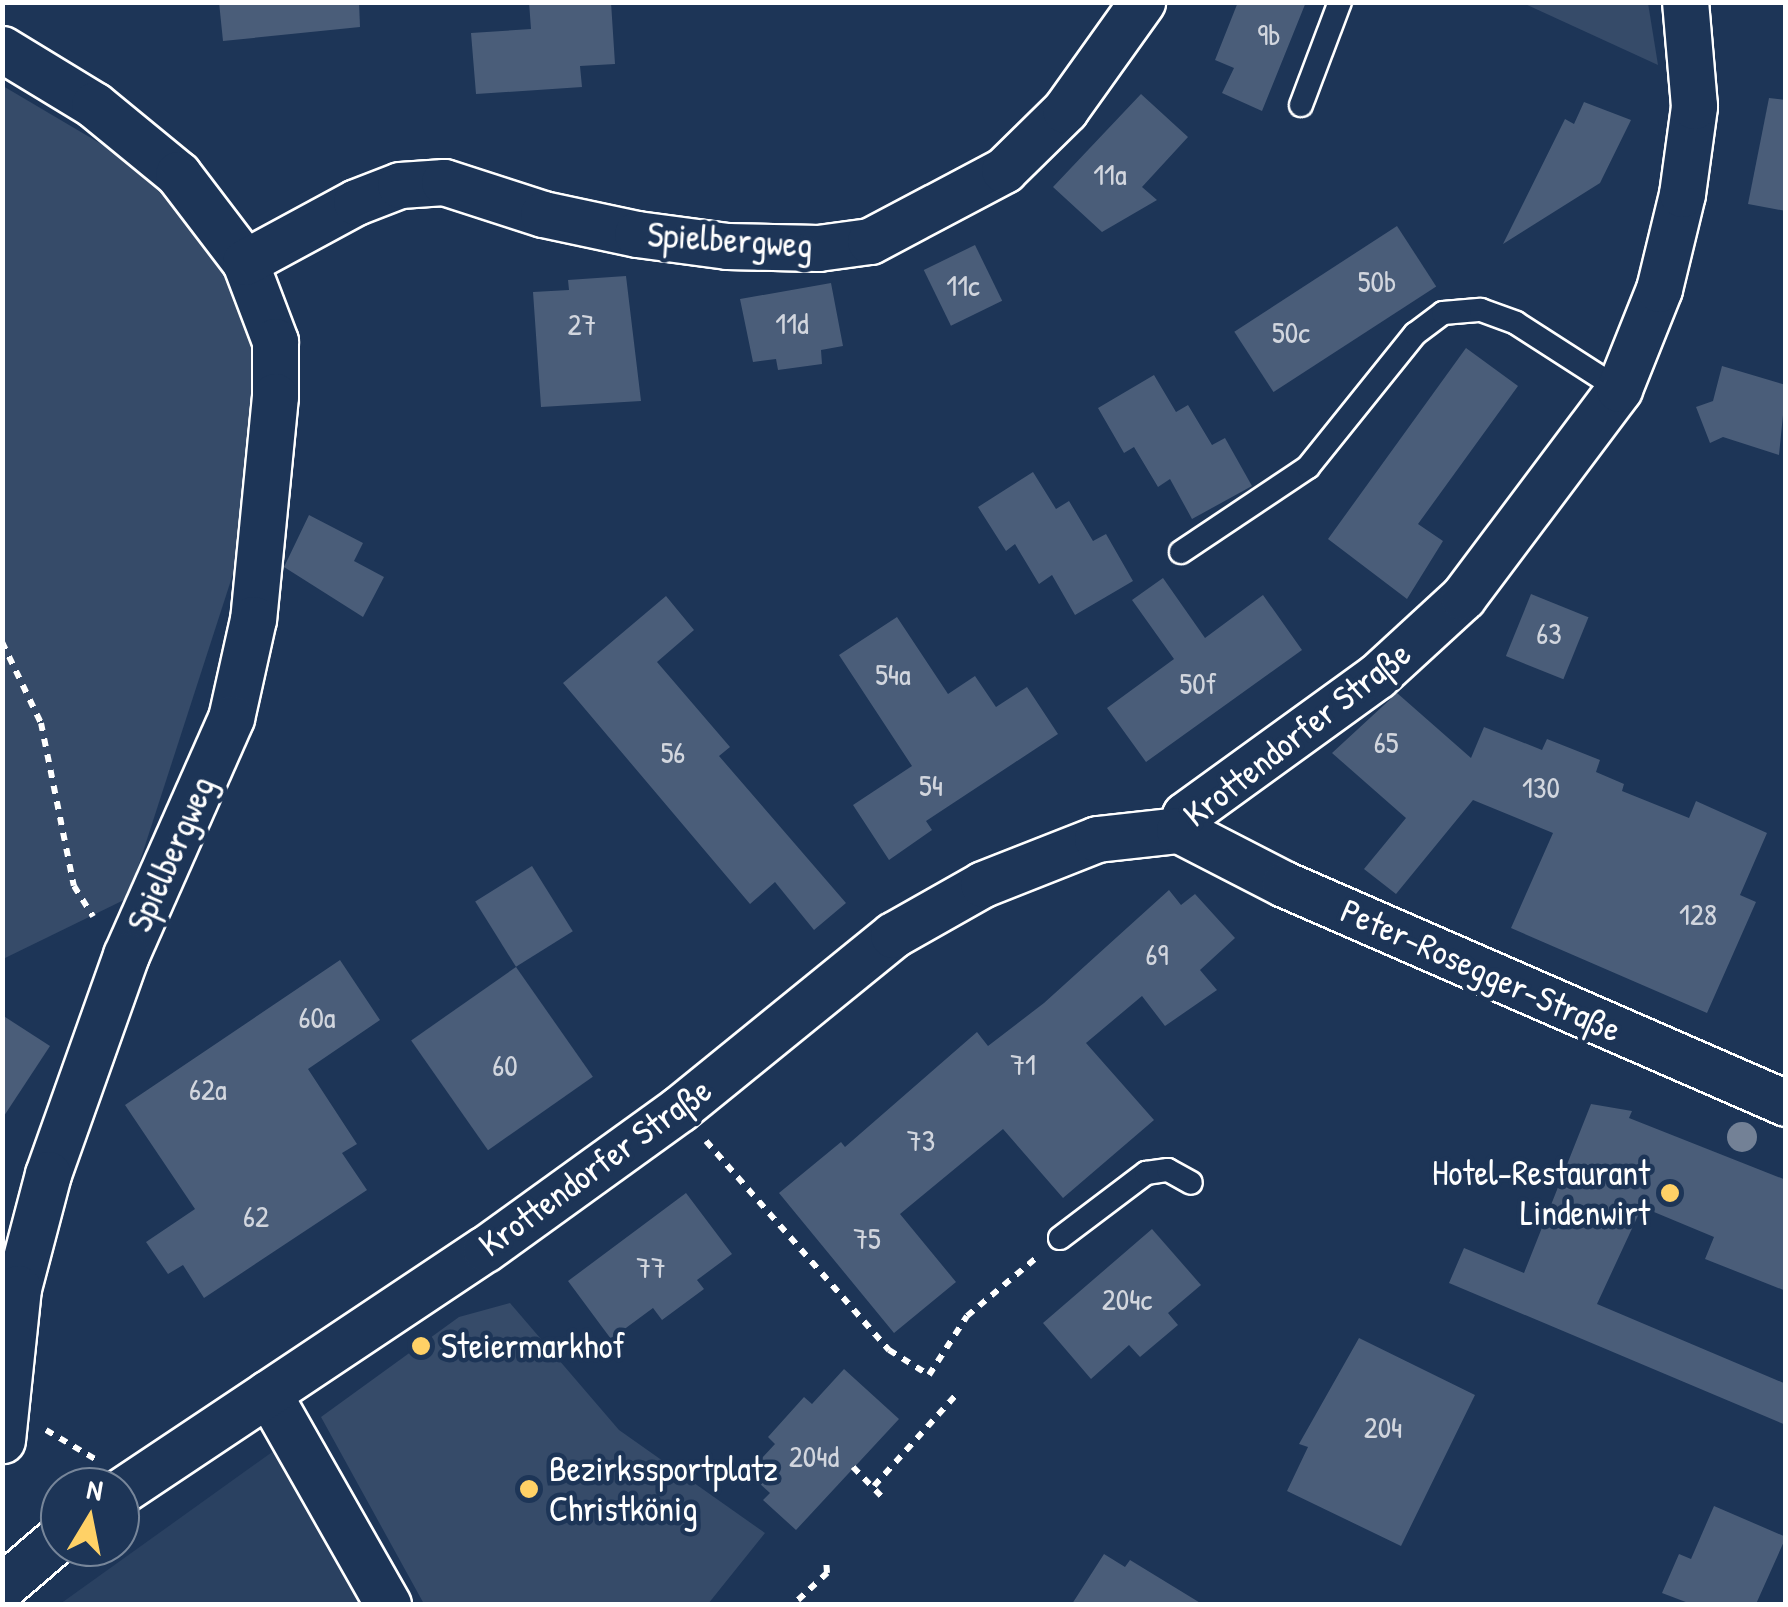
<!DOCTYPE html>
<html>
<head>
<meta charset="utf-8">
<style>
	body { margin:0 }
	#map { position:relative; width:1788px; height:1607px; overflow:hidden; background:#1d3557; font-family:"Patrick Hand",sans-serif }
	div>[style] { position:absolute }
	.built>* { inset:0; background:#2a4161 }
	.green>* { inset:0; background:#364b69 }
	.building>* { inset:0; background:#4a5d79; transform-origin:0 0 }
	.path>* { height:6px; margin-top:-3px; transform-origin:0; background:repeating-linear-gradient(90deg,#fff 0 8px,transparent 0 16px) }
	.roads { filter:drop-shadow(2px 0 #fff) drop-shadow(-2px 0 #fff) drop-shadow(0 2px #fff) drop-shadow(0 -2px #fff) }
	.service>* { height:22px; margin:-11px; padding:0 11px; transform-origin:11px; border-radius:11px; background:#1d3557 }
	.minor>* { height:45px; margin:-22.5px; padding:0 22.5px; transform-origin:22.5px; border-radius:22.5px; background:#1d3557 }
	.trees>* { width:30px; height:30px; margin:-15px; border-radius:50%; background:#738196 }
	.dots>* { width:28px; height:28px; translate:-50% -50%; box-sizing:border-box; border:5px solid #1d3557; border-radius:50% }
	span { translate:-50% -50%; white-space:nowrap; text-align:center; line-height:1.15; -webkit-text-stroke:9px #1d3557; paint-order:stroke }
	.number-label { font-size:30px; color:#d2d6de }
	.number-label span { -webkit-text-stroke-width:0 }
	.street-label { font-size:35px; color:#fff }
	.poi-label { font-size:35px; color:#fff }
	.right { translate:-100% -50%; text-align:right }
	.left { translate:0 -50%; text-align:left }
	.frame { position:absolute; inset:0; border:5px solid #fff; pointer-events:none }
	.north { position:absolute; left:40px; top:1467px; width:100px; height:100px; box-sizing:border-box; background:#1d3557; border:2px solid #77869a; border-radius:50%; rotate:10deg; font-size:28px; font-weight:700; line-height:40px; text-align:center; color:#fff }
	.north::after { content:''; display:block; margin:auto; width:35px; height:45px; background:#ffd166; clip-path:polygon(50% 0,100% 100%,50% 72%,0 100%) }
</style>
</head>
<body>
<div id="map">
	<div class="built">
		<div style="clip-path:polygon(282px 1445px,388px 1604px,60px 1604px)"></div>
	</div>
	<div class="green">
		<div style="clip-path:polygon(1523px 3px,1648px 3px,1658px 65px)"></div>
		<div style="clip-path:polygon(3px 86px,174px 187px,284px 380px,279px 432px,128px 898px,3px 959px)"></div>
		<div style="clip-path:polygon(510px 1303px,619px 1430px,765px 1533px,708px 1604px,424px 1604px,321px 1417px,459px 1317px)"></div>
	</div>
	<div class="building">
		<div style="clip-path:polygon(219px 2px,359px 2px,360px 27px,223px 41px)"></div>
		<div style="clip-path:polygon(529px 2px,611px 2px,615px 64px,580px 66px,582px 87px,476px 94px,471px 33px,531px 29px)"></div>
		<div style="clip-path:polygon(1238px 2px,1306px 2px,1262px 111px,1222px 93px,1234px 68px,1215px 60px)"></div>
		<div style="clip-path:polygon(1141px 94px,1188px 137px,1142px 187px,1157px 200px,1102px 232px,1053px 187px)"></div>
		<div style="clip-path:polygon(1769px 98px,1786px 100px,1786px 211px,1748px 204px)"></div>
		<div style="clip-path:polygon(1584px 102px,1631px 120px,1600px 183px,1503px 244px,1565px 119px,1574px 124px)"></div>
		<div style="left:1397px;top:226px;width:72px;height:194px;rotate:57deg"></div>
		<div style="left:975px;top:245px;width:62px;height:57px;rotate:64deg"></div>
		<div style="clip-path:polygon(626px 276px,641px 401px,541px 407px,533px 292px,569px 290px,568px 280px)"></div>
		<div style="clip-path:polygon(831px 283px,843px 346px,821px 350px,822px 364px,778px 370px,776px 359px,753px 362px,740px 299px)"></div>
		<div style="clip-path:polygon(1466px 348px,1518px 386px,1418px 524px,1443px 541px,1407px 599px,1328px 539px)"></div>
		<div style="clip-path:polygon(1722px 366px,1786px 385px,1779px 455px,1723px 437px,1710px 443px,1696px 407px,1713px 401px)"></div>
		<div style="clip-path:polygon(1154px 375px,1176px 412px,1188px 405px,1212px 445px,1225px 438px,1252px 486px,1192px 519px,1170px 479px,1158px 487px,1134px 447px,1124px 453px,1098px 408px)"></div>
		<div style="clip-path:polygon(1033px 472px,1056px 509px,1069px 501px,1093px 541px,1106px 534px,1133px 581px,1075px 615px,1052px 575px,1039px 584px,1015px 544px,1006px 551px,978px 507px)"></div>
		<div style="clip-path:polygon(309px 515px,363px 543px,354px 561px,384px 577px,363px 617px,284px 567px)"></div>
		<div style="clip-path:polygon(1163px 578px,1205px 638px,1263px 595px,1302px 650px,1146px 762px,1107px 708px,1174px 659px,1132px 600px)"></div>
		<div style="left:1531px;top:594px;width:62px;height:67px;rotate:22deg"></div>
		<div style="clip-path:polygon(666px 596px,694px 630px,657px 662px,730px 747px,719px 756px,846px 903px,814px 930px,775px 882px,750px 904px,563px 683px)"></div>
		<div style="clip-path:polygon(897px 617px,948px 694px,975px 676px,996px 707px,1027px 687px,1058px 734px,926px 821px,932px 830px,889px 860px,853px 805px,912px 766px,839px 655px)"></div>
		<div style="clip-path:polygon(1397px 693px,1471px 758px,1484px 727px,1542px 750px,1547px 739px,1600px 760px,1596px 772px,1624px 784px,1622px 791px,1689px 818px,1696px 801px,1767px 833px,1740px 895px,1756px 902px,1707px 1013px,1511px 928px,1553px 833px,1473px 800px,1396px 894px,1364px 869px,1406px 818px,1332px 753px)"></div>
		<div style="left:532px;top:866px;width:77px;height:67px;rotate:58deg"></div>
		<div style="clip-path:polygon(1169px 890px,1181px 905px,1195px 894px,1235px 938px,1200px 970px,1217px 990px,1165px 1026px,1142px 996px,1086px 1043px,1154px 1120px,1063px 1198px,1003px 1129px,900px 1214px,956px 1282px,894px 1333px,779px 1193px,841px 1142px,845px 1147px,977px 1032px,988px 1046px,1044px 1003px)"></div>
		<div style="clip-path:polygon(340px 960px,380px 1020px,308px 1069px,357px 1144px,342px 1153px,367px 1190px,204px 1298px,183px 1265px,168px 1274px,146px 1242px,195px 1209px,125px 1105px)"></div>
		<div style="left:516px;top:967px;width:134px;height:128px;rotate:55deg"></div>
		<div style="clip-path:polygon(2px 1015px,50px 1046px,2px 1119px)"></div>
		<div style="clip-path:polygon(1591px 1104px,1632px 1111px,1629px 1118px,1786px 1180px,1786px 1291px,1705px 1259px,1714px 1237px,1642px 1207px,1597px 1304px,1786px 1384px,1786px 1425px,1449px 1283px,1464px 1248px,1524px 1273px)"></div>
		<div style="clip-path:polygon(686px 1193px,732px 1254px,697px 1280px,704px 1289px,662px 1320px,653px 1308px,611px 1339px,568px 1281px)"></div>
		<div style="clip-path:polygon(1152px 1229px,1201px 1285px,1168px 1313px,1178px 1325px,1140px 1357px,1129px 1345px,1091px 1379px,1043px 1323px)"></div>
		<div style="clip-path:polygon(1359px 1338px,1475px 1395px,1401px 1546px,1287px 1491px,1308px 1447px,1299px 1444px)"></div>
		<div style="clip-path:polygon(844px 1369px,899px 1419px,796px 1530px,763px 1500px,770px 1493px,748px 1473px,775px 1444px,768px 1437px,804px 1397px,812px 1404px)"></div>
		<div style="clip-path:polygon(1714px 1506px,1786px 1537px,1756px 1604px,1691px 1604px,1662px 1593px,1679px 1554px,1691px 1559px)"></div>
		<div style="clip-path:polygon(1104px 1554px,1125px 1567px,1130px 1560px,1202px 1604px,1072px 1604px)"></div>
	</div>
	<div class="path">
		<div style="left:2px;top:642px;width:90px;rotate:64.3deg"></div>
		<div style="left:41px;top:723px;width:166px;rotate:78.6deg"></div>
		<div style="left:74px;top:886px;width:36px;rotate:58deg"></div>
		<div style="left:706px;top:1141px;width:278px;rotate:48.8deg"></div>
		<div style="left:889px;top:1350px;width:47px;rotate:32deg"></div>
		<div style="left:929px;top:1375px;width:70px;rotate:-57.2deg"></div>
		<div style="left:967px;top:1316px;width:89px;rotate:-40deg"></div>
		<div style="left:46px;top:1430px;width:57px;rotate:30.6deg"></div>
		<div style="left:853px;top:1467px;width:46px;rotate:45.9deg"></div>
		<div style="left:874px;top:1486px;width:121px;rotate:-48deg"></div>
		<div style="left:798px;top:1600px;width:40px;rotate:-43deg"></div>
		<div style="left:827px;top:1573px;width:13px;rotate:-94deg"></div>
	</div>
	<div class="roads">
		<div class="service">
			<div style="left:1301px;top:105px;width:110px;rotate:-69.3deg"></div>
			<div style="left:1181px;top:552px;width:153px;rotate:-33.8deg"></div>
			<div style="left:1308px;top:467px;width:171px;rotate:-51.2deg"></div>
			<div style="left:1415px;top:334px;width:35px;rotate:-37deg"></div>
			<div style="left:1443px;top:313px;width:38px;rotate:-5deg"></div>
			<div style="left:1481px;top:310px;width:37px;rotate:20deg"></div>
			<div style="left:1516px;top:323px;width:122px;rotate:32.7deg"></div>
			<div style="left:1060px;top:1238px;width:108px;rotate:-37.1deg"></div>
			<div style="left:1146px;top:1173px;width:22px;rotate:-8deg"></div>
			<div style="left:1168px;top:1170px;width:26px;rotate:29deg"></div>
		</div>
		<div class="minor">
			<div style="left:2px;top:49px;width:108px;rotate:31.3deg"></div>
			<div style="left:94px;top:105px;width:109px;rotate:39.4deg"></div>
			<div style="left:178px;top:174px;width:111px;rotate:52.7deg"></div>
			<div style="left:245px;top:262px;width:85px;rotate:69.2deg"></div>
			<div style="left:275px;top:341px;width:55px;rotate:90deg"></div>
			<div style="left:275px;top:396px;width:224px;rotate:95.6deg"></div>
			<div style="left:253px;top:619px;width:101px;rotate:102.5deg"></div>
			<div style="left:231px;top:718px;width:259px;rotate:113.9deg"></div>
			<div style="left:126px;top:955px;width:232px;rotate:109.6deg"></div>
			<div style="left:48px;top:1174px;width:118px;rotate:104.7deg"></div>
			<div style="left:18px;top:1288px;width:153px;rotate:96deg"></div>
			<div style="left:245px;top:262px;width:126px;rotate:-28.4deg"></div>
			<div style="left:356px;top:202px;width:47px;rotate:-21.1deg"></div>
			<div style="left:400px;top:185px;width:44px;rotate:-3.9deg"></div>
			<div style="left:444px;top:182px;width:104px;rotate:17.9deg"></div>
			<div style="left:543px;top:214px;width:96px;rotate:12deg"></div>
			<div style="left:637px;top:234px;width:91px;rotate:7.6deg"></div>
			<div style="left:727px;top:246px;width:91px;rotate:1.3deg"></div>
			<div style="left:818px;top:248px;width:52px;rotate:-7.7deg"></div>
			<div style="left:870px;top:241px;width:152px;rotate:-27.9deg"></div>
			<div style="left:1004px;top:170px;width:86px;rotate:-44.5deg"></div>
			<div style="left:1065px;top:110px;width:133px;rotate:-54.5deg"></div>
			<div style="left:1179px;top:830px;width:16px;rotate:-68deg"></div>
			<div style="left:1185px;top:815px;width:237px;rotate:-35.9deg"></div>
			<div style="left:1377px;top:676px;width:117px;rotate:-42.6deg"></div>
			<div style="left:1463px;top:597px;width:260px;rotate:-53.1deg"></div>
			<div style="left:1619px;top:389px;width:108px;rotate:-68.2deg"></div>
			<div style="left:1659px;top:289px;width:98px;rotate:-76.4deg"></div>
			<div style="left:1682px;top:194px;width:89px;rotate:-82.2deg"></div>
			<div style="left:1694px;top:106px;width:104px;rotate:-94.9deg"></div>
			<div style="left:268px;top:1393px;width:243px;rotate:60.4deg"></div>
			<div style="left:120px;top:1492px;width:438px;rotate:-33.7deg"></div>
			<div style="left:485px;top:1249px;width:239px;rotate:-35.8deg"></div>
			<div style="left:679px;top:1109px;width:276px;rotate:-39.1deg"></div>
			<div style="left:893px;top:935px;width:103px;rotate:-29.5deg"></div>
			<div style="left:983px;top:884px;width:123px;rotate:-21.5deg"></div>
			<div style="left:1097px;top:839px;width:82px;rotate:-6.3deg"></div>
			<div style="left:1179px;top:830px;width:118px;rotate:27.2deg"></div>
			<div style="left:1284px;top:884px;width:548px;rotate:23.57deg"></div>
			<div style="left:2px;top:1587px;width:77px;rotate:-40.8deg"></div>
		</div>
	</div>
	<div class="trees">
		<div style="left:1742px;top:1137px"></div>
	</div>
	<div class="dots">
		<div style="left:1670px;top:1193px;background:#ffd166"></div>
		<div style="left:421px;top:1346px;background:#ffd166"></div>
		<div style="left:529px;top:1489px;background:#ffd166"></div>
	</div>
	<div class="number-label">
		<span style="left:1269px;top:34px">9b</span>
		<span style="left:1110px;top:174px">11a</span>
		<span style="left:1377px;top:281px">50b</span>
		<span style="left:963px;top:285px">11c</span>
		<span style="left:792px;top:323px">11d</span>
		<span style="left:582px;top:324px">27</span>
		<span style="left:1291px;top:332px">50c</span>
		<span style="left:1549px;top:633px">63</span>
		<span style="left:893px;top:674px">54a</span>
		<span style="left:1198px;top:683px">50f</span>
		<span style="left:1386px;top:742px">65</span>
		<span style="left:673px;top:752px">56</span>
		<span style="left:931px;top:785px">54</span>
		<span style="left:1541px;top:787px">130</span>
		<span style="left:1698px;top:914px">128</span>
		<span style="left:1157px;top:954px">69</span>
		<span style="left:317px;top:1017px">60a</span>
		<span style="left:1023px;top:1064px">71</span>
		<span style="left:505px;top:1065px">60</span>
		<span style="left:208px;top:1089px">62a</span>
		<span style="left:921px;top:1140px">73</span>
		<span style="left:256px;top:1216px">62</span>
		<span style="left:867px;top:1238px">75</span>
		<span style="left:651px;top:1267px">77</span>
		<span style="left:1127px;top:1299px">204c</span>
		<span style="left:1383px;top:1427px">204</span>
		<span style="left:814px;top:1456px">204d</span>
	</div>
	<div class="street-label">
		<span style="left:730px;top:240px;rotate:4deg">Spielbergweg</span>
		<span style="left:1297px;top:734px;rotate:-38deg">Krottendorfer Straße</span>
		<span style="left:171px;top:854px;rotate:-66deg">Spielbergweg</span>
		<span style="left:1481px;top:970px;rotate:24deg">Peter-Rosegger-Straße</span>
		<span style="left:595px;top:1167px;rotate:-36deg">Krottendorfer Straße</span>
	</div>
	<div class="poi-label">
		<span class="right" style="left:1650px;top:1193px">Hotel-Restaurant<br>Lindenwirt</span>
		<span class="left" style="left:441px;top:1346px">Steiermarkhof</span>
		<span class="left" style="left:549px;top:1489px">Bezirkssportplatz<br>Christkönig</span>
	</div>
	<div class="frame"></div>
	<div class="north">N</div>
</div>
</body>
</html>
